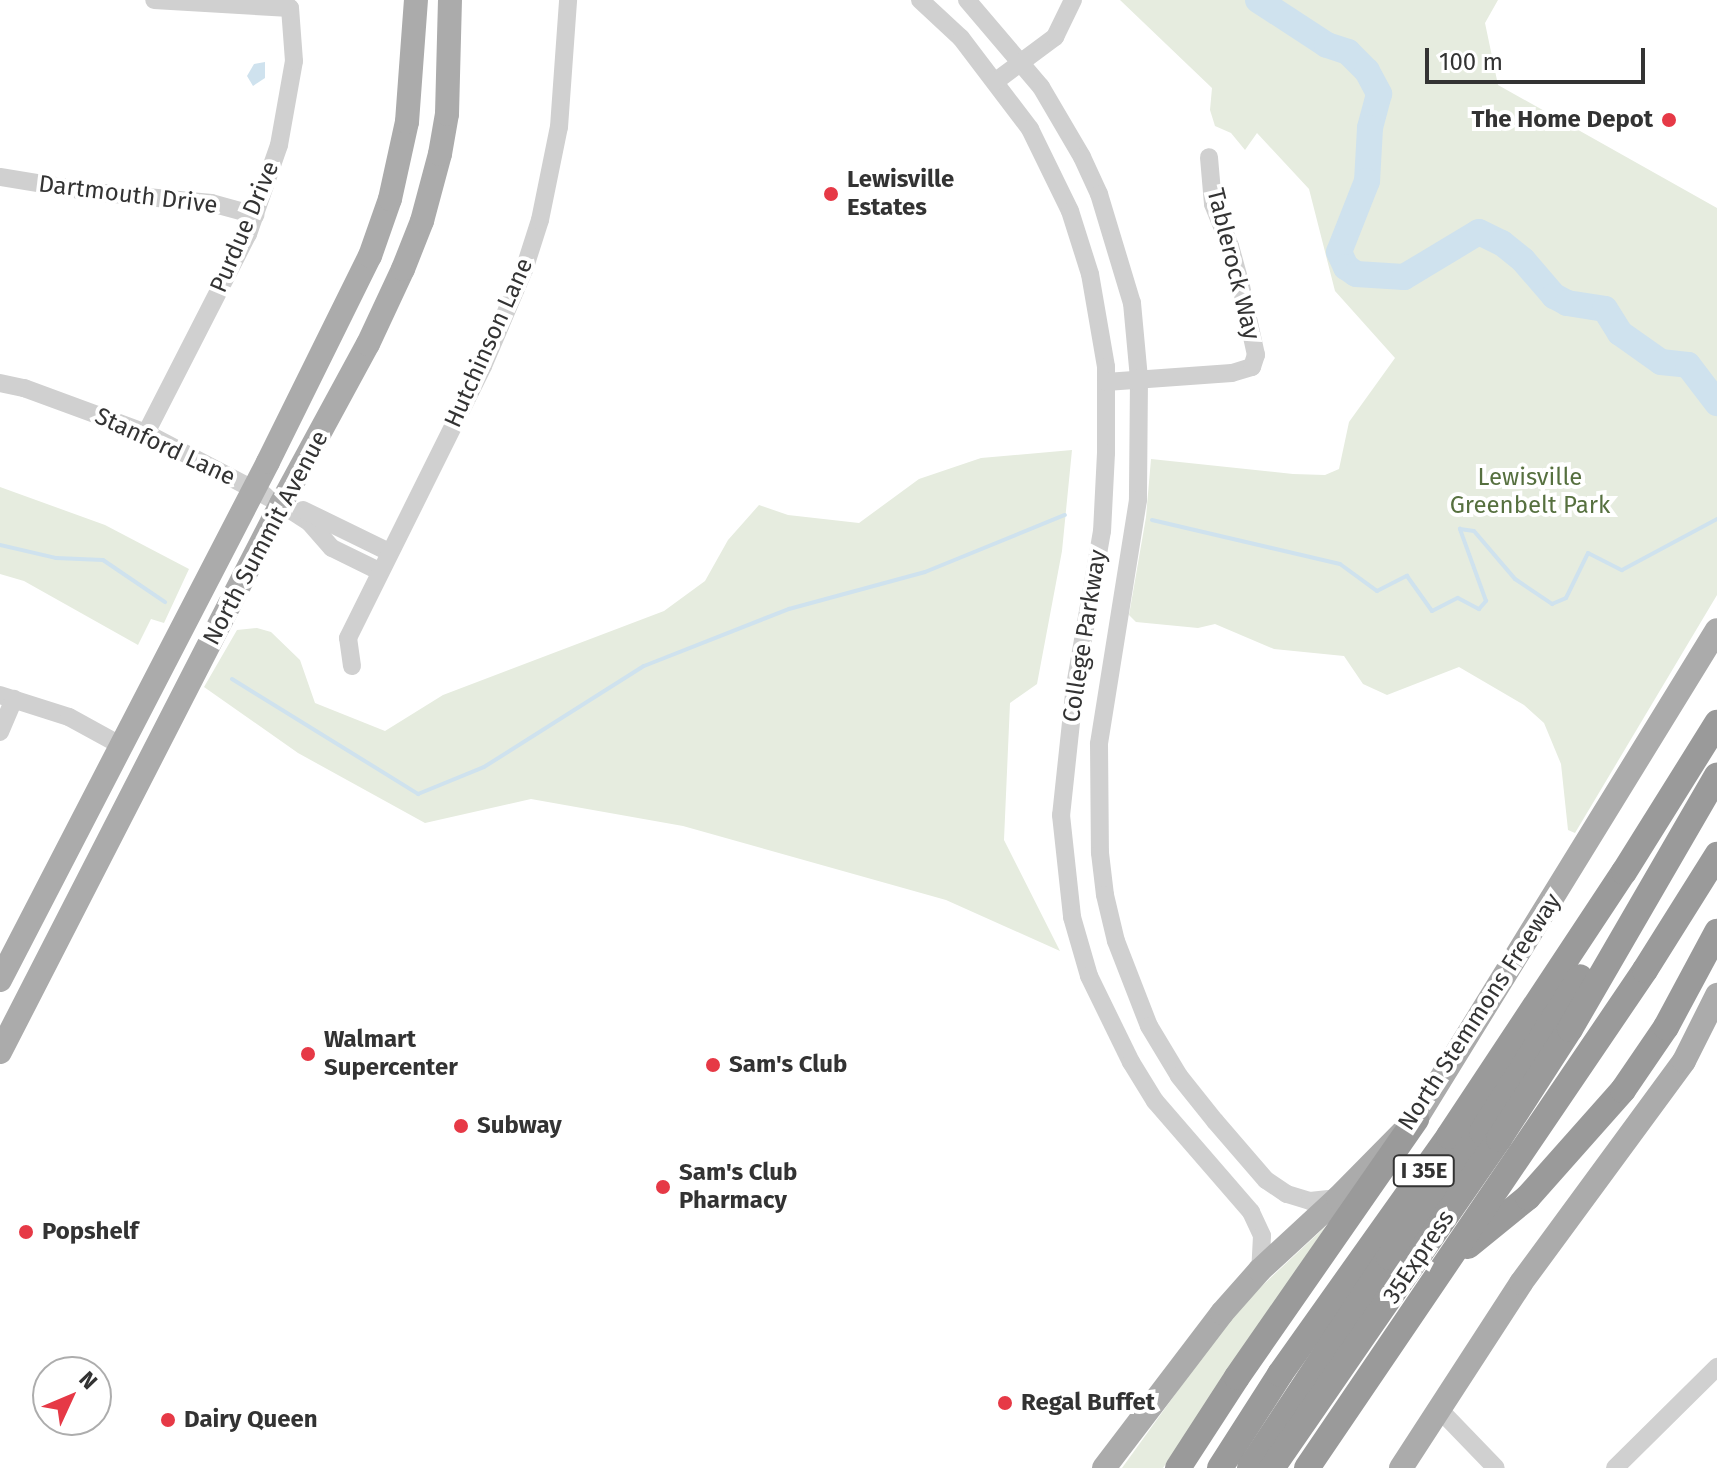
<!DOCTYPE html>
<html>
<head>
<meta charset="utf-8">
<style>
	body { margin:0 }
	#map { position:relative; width:1717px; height:1468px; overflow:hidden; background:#fff; font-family:"Fira Sans",sans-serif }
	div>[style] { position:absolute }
	.green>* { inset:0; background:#e6ecdf }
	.water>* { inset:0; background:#cfe2ee }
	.stream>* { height:4px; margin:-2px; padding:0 2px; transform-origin:2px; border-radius:2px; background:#cfe2ee }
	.river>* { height:26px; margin:-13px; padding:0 13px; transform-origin:13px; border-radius:13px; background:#cfe2ee }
	.minor>* { height:18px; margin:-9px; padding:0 9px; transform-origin:9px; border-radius:9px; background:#d0d0d0 }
	.major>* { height:24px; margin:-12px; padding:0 12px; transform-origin:12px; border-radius:12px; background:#ababab }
	.highway>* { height:26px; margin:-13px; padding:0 13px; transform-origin:13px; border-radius:13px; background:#9a9a9a }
	.dots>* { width:22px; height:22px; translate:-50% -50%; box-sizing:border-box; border:4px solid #fff; border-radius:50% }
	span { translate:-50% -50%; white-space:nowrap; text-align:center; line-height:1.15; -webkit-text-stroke:8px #fff; paint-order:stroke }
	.shield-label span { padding:2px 6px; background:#fff; border:2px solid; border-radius:6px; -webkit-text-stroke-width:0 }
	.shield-label { font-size:22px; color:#333; font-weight:700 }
	.poi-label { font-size:24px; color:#333; font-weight:700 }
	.right { translate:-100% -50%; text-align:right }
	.left { translate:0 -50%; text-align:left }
	.street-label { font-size:24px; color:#333 }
	.park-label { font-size:24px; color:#56703f }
	.north { position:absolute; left:32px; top:1356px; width:80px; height:80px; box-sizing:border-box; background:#fff; border:2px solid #adadad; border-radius:50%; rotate:46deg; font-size:22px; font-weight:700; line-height:32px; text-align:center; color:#333 }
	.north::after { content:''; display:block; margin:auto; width:28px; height:36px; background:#e63946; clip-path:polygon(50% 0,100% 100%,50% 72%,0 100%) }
	.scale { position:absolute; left:1425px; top:48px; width:220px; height:36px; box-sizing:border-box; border:4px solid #333; border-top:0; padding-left:10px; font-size:24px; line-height:28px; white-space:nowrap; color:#333; -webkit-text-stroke:6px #fff; paint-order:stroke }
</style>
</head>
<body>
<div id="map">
	<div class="green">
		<div style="clip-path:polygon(1120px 0,1498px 0,1485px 23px,1498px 85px,1717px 208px,1717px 595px,1575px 833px,1568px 830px,1561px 764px,1544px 723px,1524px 705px,1459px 667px,1387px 695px,1363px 684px,1344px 656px,1274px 649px,1215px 624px,1198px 628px,1136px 622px,1129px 615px,1146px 517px,1151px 459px,1293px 474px,1325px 475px,1339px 469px,1349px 422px,1395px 358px,1335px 291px,1309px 189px,1257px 133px,1245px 150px,1231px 133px,1215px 126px,1210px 110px,1212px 88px)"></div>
		<div style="clip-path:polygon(1072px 450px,1062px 551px,1037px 684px,1010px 703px,1004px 840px,1060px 951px,946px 900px,683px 826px,531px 799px,425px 823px,298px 753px,204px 687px,237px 630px,257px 628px,271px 632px,300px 660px,315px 703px,385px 731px,443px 695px,664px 611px,705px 581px,728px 540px,759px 505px,788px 515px,859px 523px,919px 479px,981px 458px)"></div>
		<div style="clip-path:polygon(0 487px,105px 525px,189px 569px,164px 623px,151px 619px,138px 645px,24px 581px,0 574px)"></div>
		<div style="clip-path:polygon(1326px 1226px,1163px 1468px,1122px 1468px,1236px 1310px)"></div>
	</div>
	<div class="water">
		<div style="clip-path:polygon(265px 62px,265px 78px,253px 86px,247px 76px,254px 64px)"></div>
	</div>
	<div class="stream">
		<div style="left:1152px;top:520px;width:193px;rotate:13.2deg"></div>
		<div style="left:1340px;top:564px;width:46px;rotate:36.1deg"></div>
		<div style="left:1377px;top:591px;width:34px;rotate:-27deg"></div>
		<div style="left:1407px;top:576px;width:43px;rotate:54.5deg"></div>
		<div style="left:1432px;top:611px;width:29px;rotate:-27deg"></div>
		<div style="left:1458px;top:598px;width:24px;rotate:28deg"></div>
		<div style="left:1479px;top:609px;width:11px;rotate:-49deg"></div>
		<div style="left:1486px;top:601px;width:77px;rotate:-109.9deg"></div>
		<div style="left:1460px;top:529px;width:14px;rotate:8deg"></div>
		<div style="left:1474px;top:531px;width:63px;rotate:49.5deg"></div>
		<div style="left:1515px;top:579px;width:45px;rotate:34deg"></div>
		<div style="left:1552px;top:604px;width:15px;rotate:-23deg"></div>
		<div style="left:1566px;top:598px;width:50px;rotate:-63.9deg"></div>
		<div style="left:1588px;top:553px;width:38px;rotate:27deg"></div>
		<div style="left:1622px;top:570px;width:108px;rotate:-28.2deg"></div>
		<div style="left:0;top:545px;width:57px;rotate:13.1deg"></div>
		<div style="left:56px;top:558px;width:47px;rotate:2.4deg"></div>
		<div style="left:103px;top:560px;width:75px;rotate:34.1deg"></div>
		<div style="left:232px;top:679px;width:219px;rotate:31.7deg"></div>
		<div style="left:418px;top:794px;width:71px;rotate:-22.2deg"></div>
		<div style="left:484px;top:767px;width:189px;rotate:-32.3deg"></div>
		<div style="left:644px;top:666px;width:156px;rotate:-21.5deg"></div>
		<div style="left:789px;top:609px;width:141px;rotate:-15.2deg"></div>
		<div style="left:925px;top:572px;width:151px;rotate:-22.2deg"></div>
	</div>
	<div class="river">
		<div style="left:1258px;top:0;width:82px;rotate:33.1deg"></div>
		<div style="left:1327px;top:45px;width:22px;rotate:18deg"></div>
		<div style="left:1348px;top:52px;width:27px;rotate:45deg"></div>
		<div style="left:1367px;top:71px;width:26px;rotate:62deg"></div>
		<div style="left:1379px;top:94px;width:35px;rotate:105deg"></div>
		<div style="left:1370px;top:128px;width:53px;rotate:93.2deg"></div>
		<div style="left:1367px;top:181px;width:76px;rotate:111.5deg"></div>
		<div style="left:1339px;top:252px;width:17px;rotate:65deg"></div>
		<div style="left:1346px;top:267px;width:12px;rotate:35deg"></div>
		<div style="left:1356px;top:274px;width:48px;rotate:3.6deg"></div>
		<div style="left:1404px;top:277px;width:87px;rotate:-31deg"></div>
		<div style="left:1479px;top:232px;width:25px;rotate:26deg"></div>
		<div style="left:1502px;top:243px;width:27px;rotate:39deg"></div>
		<div style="left:1523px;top:260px;width:48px;rotate:49.3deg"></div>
		<div style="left:1554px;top:296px;width:15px;rotate:28deg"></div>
		<div style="left:1567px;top:303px;width:38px;rotate:9deg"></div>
		<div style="left:1605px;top:309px;width:28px;rotate:58deg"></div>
		<div style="left:1620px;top:333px;width:50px;rotate:35.3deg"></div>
		<div style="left:1661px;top:362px;width:27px;rotate:6deg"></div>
		<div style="left:1688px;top:365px;width:48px;rotate:52.7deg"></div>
	</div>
	<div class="minor">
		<div style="left:920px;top:0;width:56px;rotate:42.8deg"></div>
		<div style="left:961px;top:38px;width:114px;rotate:52.8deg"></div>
		<div style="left:1030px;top:129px;width:91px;rotate:64deg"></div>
		<div style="left:1070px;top:211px;width:66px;rotate:72.4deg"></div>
		<div style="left:1090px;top:274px;width:94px;rotate:80.2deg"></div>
		<div style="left:1106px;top:367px;width:86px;rotate:90deg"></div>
		<div style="left:1106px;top:453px;width:78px;rotate:92.9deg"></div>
		<div style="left:1102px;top:531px;width:156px;rotate:99.9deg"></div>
		<div style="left:1075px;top:685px;width:131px;rotate:96.1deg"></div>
		<div style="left:1061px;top:815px;width:103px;rotate:83.8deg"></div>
		<div style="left:1072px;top:917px;width:61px;rotate:73.9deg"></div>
		<div style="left:1089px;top:976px;width:96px;rotate:64deg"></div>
		<div style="left:1131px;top:1062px;width:46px;rotate:58.4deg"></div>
		<div style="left:1155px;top:1101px;width:147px;rotate:49.1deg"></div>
		<div style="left:1251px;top:1212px;width:26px;rotate:65deg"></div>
		<div style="left:1262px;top:1236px;width:34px;rotate:93deg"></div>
		<div style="left:967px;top:0;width:114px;rotate:49.6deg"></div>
		<div style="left:1041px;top:87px;width:81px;rotate:59.6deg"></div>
		<div style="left:1082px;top:157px;width:41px;rotate:65.3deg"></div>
		<div style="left:1099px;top:194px;width:114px;rotate:73.2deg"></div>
		<div style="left:1132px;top:303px;width:75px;rotate:84.7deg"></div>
		<div style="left:1139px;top:378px;width:122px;rotate:90.5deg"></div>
		<div style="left:1138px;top:500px;width:247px;rotate:99.1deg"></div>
		<div style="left:1099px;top:744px;width:109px;rotate:89.5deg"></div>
		<div style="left:1100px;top:853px;width:42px;rotate:83.2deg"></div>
		<div style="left:1105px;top:895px;width:47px;rotate:76.6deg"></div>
		<div style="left:1116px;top:941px;width:91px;rotate:68.8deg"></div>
		<div style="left:1149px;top:1026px;width:58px;rotate:59deg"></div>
		<div style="left:1179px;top:1076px;width:58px;rotate:51.3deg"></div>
		<div style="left:1215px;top:1121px;width:78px;rotate:49.2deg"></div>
		<div style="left:1266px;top:1180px;width:25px;rotate:34deg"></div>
		<div style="left:1287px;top:1194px;width:24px;rotate:17deg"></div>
		<div style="left:1310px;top:1201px;width:28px;rotate:-6deg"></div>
		<div style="left:996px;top:81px;width:74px;rotate:-36.7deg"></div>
		<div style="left:1055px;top:37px;width:41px;rotate:-64.1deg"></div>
		<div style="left:0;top:177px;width:94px;rotate:9.2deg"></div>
		<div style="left:93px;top:192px;width:119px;rotate:5.3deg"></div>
		<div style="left:211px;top:203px;width:46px;rotate:15.3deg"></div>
		<div style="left:1106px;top:382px;width:126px;rotate:-4.1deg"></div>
		<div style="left:1232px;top:373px;width:21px;rotate:-17deg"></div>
		<div style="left:1252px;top:367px;width:13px;rotate:-72deg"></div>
		<div style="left:1256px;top:355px;width:71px;rotate:-102.3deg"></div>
		<div style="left:1241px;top:286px;width:41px;rotate:-105.4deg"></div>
		<div style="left:1230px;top:246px;width:45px;rotate:-112deg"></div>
		<div style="left:1213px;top:204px;width:47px;rotate:-94.9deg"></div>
		<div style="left:0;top:383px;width:25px;rotate:12deg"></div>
		<div style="left:24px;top:388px;width:130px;rotate:20.2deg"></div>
		<div style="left:146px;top:433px;width:153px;rotate:27.7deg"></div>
		<div style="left:281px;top:504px;width:35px;rotate:33deg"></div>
		<div style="left:310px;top:523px;width:33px;rotate:49deg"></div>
		<div style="left:332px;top:548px;width:52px;rotate:26.1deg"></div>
		<div style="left:146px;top:433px;width:224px;rotate:-62.9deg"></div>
		<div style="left:248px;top:234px;width:94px;rotate:-70.8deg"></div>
		<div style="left:279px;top:145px;width:85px;rotate:-79.9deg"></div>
		<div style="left:294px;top:61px;width:53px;rotate:-94.3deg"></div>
		<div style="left:290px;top:8px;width:136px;rotate:-176.6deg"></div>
		<div style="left:303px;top:510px;width:96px;rotate:26deg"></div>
		<div style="left:352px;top:666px;width:28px;rotate:-98deg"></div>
		<div style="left:348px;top:638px;width:304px;rotate:-63.6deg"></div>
		<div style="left:483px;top:366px;width:104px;rotate:-66.9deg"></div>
		<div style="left:524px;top:270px;width:52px;rotate:-72.3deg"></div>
		<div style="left:540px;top:220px;width:95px;rotate:-78.5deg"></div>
		<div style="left:559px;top:127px;width:127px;rotate:-85.9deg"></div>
		<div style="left:0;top:695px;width:72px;rotate:17.7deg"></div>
		<div style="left:69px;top:717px;width:58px;rotate:28.8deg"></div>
		<div style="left:0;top:732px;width:36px;rotate:-67deg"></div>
		<div style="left:1438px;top:1408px;width:83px;rotate:46deg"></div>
		<div style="left:1615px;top:1468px;width:144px;rotate:-44.7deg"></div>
	</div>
	<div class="major">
		<div style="left:0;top:980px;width:583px;rotate:-62.64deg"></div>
		<div style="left:268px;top:462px;width:230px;rotate:-63.7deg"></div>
		<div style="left:370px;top:256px;width:60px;rotate:-70.7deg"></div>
		<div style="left:390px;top:199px;width:79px;rotate:-77.6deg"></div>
		<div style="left:407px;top:122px;width:122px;rotate:-85.8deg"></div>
		<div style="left:0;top:1052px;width:616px;rotate:-62.85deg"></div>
		<div style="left:281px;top:504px;width:182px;rotate:-61.5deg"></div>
		<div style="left:368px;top:344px;width:83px;rotate:-65deg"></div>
		<div style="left:403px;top:269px;width:52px;rotate:-68.4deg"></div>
		<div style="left:422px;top:221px;width:69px;rotate:-75deg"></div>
		<div style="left:440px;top:154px;width:41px;rotate:-80.1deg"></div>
		<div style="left:447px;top:114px;width:114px;rotate:-88.5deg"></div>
		<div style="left:1104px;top:1468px;width:195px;rotate:-52.7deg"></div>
		<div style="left:1222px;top:1313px;width:57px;rotate:-48.5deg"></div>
		<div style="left:1260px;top:1270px;width:106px;rotate:-42.7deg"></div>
		<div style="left:1338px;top:1198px;width:111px;rotate:-45.4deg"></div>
		<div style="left:1416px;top:1119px;width:574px;rotate:-58.39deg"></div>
		<div style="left:1401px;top:1468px;width:221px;rotate:-57deg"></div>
		<div style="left:1521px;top:1283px;width:275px;rotate:-53.7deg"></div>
		<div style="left:1684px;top:1061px;width:74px;rotate:-63.4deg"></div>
	</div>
	<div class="highway">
		<div style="left:1468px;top:1246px;width:77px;rotate:-39.2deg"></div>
		<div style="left:1528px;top:1197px;width:143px;rotate:-48.4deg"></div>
		<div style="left:1623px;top:1090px;width:76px;rotate:-55.7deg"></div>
		<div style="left:1666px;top:1027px;width:108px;rotate:-61.8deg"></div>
		<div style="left:1178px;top:1468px;width:108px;rotate:-57deg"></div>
		<div style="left:1237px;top:1377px;width:314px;rotate:-55.2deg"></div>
		<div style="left:1220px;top:1468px;width:112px;rotate:-57.4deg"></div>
		<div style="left:1280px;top:1374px;width:292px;rotate:-54.6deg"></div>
		<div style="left:1449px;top:1136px;width:317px;rotate:-56.5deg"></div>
		<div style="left:1624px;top:872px;width:176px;rotate:-58deg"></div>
		<div style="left:1250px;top:1468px;width:253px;rotate:-56.6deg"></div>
		<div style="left:1389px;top:1257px;width:156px;rotate:-53.4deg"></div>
		<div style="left:1482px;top:1132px;width:183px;rotate:-57.7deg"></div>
		<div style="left:1272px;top:1468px;width:400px;rotate:-55.4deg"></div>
		<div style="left:1499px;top:1139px;width:131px;rotate:-57.2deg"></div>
		<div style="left:1570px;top:1029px;width:293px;rotate:-59.9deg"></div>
		<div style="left:1307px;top:1468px;width:602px;rotate:-55.83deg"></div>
		<div style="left:1645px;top:970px;width:136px;rotate:-57.9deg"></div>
	</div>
	<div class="dots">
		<div style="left:1669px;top:120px;background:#e63946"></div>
		<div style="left:831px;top:194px;background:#e63946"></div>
		<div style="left:308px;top:1054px;background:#e63946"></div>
		<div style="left:713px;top:1065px;background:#e63946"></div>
		<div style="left:461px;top:1126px;background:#e63946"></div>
		<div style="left:663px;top:1187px;background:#e63946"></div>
		<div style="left:26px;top:1232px;background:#e63946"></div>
		<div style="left:1005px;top:1403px;background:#e63946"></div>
		<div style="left:168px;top:1420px;background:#e63946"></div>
	</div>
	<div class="shield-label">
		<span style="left:1424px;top:1171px">I 35E</span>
	</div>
	<div class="poi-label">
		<span class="right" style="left:1653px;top:120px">The Home Depot</span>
		<span class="left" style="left:847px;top:194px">Lewisville<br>Estates</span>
		<span class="left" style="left:324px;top:1054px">Walmart<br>Supercenter</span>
		<span class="left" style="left:729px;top:1065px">Sam's Club</span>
		<span class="left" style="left:477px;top:1126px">Subway</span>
		<span class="left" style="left:679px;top:1187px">Sam's Club<br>Pharmacy</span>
		<span class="left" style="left:42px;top:1232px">Popshelf</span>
		<span class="left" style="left:1021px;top:1403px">Regal Buffet</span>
		<span class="left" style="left:184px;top:1420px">Dairy Queen</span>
	</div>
	<div class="street-label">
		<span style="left:128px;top:195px;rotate:7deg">Dartmouth Drive</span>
		<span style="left:245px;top:227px;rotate:-67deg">Purdue Drive</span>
		<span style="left:1233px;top:264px;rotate:76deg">Tablerock Way</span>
		<span style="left:489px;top:343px;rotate:-66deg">Hutchinson Lane</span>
		<span style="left:165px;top:447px;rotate:25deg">Stanford Lane</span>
		<span style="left:266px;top:538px;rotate:-62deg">North Summit Avenue</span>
		<span style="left:1085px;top:636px;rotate:-81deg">College Parkway</span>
		<span style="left:1480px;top:1012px;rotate:-57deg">North Stemmons Freeway</span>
		<span style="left:1419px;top:1257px;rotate:-56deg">35Express</span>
	</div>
	<div class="park-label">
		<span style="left:1530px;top:492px">Lewisville<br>Greenbelt Park</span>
	</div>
	<div class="north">N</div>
	<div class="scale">100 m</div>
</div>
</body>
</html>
